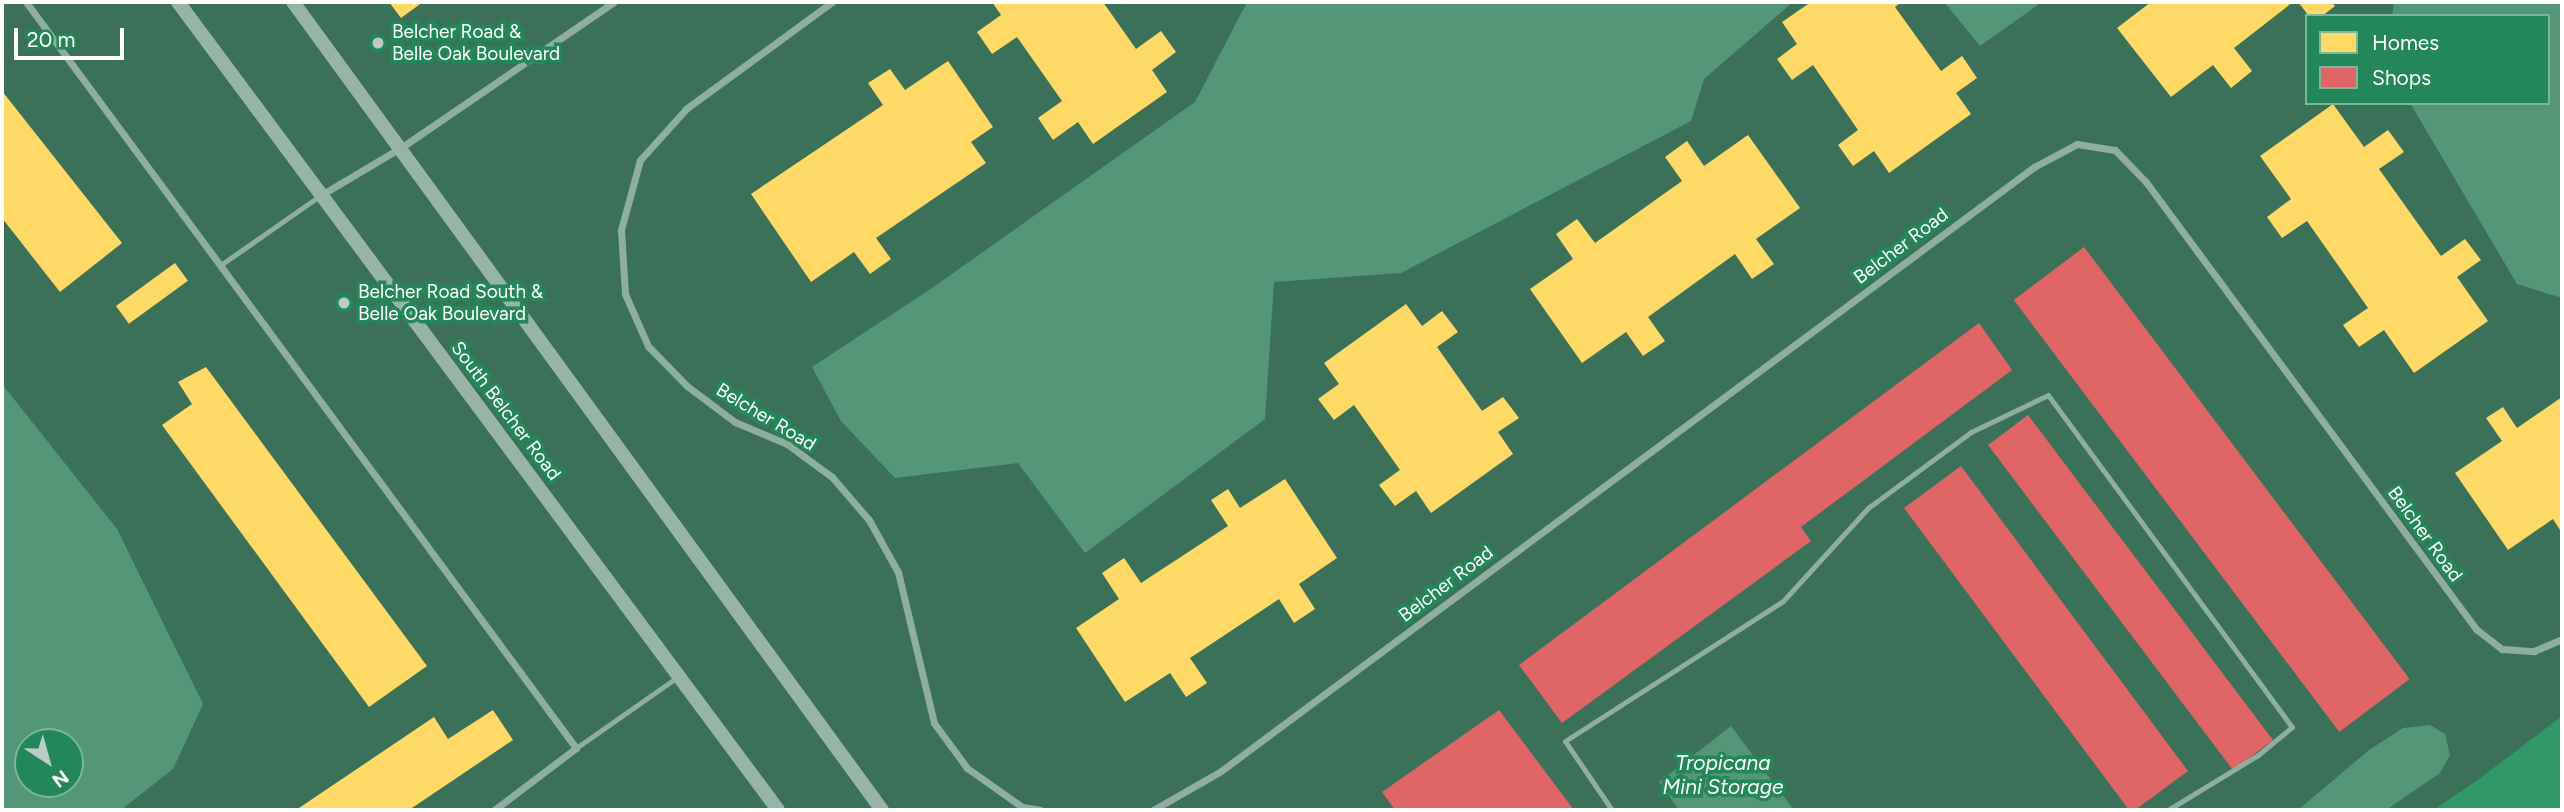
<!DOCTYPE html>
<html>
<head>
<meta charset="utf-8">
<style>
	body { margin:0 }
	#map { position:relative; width:2564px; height:812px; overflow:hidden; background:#3a7158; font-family:Figtree,sans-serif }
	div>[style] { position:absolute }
	.green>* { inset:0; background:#309967 }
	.water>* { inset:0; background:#539778 }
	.homes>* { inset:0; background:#ffd966; transform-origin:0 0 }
	.shops>* { inset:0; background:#e06666; transform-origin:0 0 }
	.lane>* { height:5px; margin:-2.5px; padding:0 2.5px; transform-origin:2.5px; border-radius:2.5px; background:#8eaf9f }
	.street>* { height:7px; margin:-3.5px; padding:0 3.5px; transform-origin:3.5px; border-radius:3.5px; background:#8eaf9f }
	.secondary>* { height:14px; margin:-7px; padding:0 7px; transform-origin:7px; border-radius:7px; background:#96b5a7 }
	.dots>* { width:19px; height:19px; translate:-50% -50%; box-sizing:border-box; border:4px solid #248759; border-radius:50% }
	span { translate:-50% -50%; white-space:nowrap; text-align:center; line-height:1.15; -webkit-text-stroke:7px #248759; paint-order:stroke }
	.poi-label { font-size:19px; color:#fff }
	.left { translate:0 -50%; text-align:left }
	.street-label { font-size:19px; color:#fff }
	.water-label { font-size:21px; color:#fff; font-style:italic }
	.frame { position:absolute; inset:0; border:4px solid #fff; pointer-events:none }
	.legend { position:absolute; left:2305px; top:14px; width:245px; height:91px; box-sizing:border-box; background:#248759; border:2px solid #7cb79b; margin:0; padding:9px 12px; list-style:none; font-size:21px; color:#fff }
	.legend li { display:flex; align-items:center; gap:14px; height:35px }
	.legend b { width:35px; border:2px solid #7cb79b }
	.north { position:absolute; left:14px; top:728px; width:70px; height:70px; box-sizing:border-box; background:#248759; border:2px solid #7cb79b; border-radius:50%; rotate:144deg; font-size:19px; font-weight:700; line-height:28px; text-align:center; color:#fff }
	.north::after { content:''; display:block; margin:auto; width:24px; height:32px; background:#bacdc5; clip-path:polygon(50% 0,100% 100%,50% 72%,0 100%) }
	.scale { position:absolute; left:14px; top:28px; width:110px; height:32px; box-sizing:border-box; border:4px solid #fff; border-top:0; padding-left:9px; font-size:21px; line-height:24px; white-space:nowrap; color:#fff; -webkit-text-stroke:5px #248759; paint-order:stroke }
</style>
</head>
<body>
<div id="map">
	<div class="green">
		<div style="clip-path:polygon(2562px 716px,2562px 810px,2434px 810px,2483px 776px)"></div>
	</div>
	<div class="water">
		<div style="clip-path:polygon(1247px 2px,1793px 2px,1704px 79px,1691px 121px,1401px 273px,1274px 282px,1265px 419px,1085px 553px,1018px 463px,895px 478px,841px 421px,812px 367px,932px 288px,1195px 102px)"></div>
		<div style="clip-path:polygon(1944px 2px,2042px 2px,1980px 46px)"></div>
		<div style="clip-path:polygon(2394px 2px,2562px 2px,2562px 298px,2517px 284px,2410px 103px,2548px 103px,2548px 16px,2392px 16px)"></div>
		<div style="clip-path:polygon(evenodd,2px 384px,117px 529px,203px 704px,173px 769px,121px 810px,2px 810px,2px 384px,28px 742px,70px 742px,70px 784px,28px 784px,28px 742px)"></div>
		<div style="clip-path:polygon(2430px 725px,2445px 734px,2450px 755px,2440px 773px,2386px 810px,2298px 810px,2369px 750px,2403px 728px)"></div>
		<div style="clip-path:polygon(1731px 726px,1794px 810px,1679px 810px,1659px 782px)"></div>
	</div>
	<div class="homes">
		<div style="clip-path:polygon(389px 2px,423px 2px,401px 18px)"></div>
		<div style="clip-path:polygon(992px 2px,1103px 2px,1136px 49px,1161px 31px,1176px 52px,1152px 70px,1167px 92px,1093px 144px,1078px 122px,1053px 140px,1038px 118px,1062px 101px,1017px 37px,992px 54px,977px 32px,1001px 15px)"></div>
		<div style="clip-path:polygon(1811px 2px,1902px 2px,1895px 7px,1941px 71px,1962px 56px,1977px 78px,1956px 93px,1971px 114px,1889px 173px,1874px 151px,1853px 166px,1838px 145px,1858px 130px,1813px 65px,1792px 80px,1777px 59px,1797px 44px,1782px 22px)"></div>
		<div style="clip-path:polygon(2151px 2px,2293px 2px,2234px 48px,2252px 71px,2231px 88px,2213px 65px,2171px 97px,2117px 28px)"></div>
		<div style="clip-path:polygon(2298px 2px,2331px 2px,2335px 6px,2322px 16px,2309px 16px)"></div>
		<div style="clip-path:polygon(948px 61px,993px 127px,971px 142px,986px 163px,876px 238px,891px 259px,870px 274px,854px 252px,811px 282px,751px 194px,883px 105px,868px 83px,890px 69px,905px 90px)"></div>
		<div style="clip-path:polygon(2px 91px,122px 243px,60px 292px,2px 218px)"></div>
		<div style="clip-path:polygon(2333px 104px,2364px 147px,2388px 130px,2404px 152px,2379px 169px,2441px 256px,2465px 239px,2481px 260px,2457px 277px,2488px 321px,2414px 373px,2384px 330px,2359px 347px,2343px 325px,2368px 308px,2307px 221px,2282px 238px,2267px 217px,2291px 199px,2260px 156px)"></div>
		<div style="clip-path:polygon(1748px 135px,1800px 208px,1756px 239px,1774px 264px,1752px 279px,1735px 254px,1648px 317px,1665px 341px,1643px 356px,1626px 332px,1582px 363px,1530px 289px,1573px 259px,1556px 234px,1577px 219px,1595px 243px,1682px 181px,1665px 157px,1687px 141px,1704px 166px)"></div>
		<div style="left:175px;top:263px;width:22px;height:73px;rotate:54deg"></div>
		<div style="clip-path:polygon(1406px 304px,1422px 326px,1442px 311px,1458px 332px,1437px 347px,1482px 411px,1503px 397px,1519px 418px,1498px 432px,1513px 454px,1431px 513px,1416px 491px,1395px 506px,1379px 485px,1400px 470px,1354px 405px,1334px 420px,1318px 399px,1339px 384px,1324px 363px)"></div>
		<div style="clip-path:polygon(206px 367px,427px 666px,369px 707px,162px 425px,192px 404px,178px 382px)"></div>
		<div style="clip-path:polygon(2562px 397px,2562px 533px,2553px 519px,2508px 550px,2455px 473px,2502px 441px,2486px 418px,2503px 407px,2517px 428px)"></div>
		<div style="clip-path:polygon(1285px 479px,1337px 558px,1299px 584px,1315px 609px,1294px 623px,1279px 599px,1190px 658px,1207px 683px,1186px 697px,1170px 673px,1125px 702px,1076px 628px,1119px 599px,1102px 573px,1124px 558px,1141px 583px,1228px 526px,1211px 500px,1228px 489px,1240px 508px)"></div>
		<div style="clip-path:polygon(493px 710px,513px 740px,409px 810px,296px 810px,434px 717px,448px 739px)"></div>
	</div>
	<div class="shops">
		<div style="left:2084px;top:247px;width:541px;height:88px;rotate:53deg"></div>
		<div style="clip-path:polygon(1979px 323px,2012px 370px,1801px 527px,1811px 541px,1562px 723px,1519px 665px)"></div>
		<div style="left:2028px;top:415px;width:407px;height:50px;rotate:53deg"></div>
		<div style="clip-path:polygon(1961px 466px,2188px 771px,2135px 810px,2129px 810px,1904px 508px)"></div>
		<div style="clip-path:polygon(1499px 710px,1574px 810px,1395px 810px,1382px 792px)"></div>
	</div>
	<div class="lane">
		<div style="left:222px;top:264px;width:121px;rotate:-34.9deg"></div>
		<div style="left:576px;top:748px;width:126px;rotate:-35deg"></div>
		<div style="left:1612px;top:810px;width:83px;rotate:-124.3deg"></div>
		<div style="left:1565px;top:741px;width:259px;rotate:-32.7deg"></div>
		<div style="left:1783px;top:601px;width:126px;rotate:-47.6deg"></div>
		<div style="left:1868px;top:508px;width:128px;rotate:-36.4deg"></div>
		<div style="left:1971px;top:432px;width:85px;rotate:-25.7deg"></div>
		<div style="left:2048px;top:395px;width:412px;rotate:53.7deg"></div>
		<div style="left:2292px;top:727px;width:44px;rotate:140.5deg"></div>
		<div style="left:2258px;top:755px;width:105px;rotate:148.6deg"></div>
	</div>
	<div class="street">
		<div style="left:26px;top:2px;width:927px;rotate:53.6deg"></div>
		<div style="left:576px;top:748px;width:103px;rotate:142.9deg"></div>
		<div style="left:832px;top:2px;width:181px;rotate:143.8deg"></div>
		<div style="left:686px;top:109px;width:69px;rotate:132deg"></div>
		<div style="left:640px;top:160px;width:73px;rotate:105.2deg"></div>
		<div style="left:621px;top:230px;width:64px;rotate:86.4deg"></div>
		<div style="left:625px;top:294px;width:57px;rotate:66.1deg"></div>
		<div style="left:648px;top:346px;width:56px;rotate:45.7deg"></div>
		<div style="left:687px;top:386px;width:60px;rotate:36.9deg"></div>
		<div style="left:735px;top:422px;width:56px;rotate:22.9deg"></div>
		<div style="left:787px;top:444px;width:56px;rotate:36.3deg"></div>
		<div style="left:832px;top:477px;width:57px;rotate:49.3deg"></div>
		<div style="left:869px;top:520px;width:60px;rotate:60.9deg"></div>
		<div style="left:898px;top:572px;width:155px;rotate:76.6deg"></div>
		<div style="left:934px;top:723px;width:56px;rotate:53.7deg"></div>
		<div style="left:967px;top:768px;width:67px;rotate:35.3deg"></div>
		<div style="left:1022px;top:807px;width:18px;rotate:9deg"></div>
		<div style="left:321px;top:195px;width:94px;rotate:-30.7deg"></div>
		<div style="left:402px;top:147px;width:257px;rotate:-34.4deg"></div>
		<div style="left:1153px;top:810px;width:78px;rotate:-29.8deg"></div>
		<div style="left:1221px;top:771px;width:1013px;rotate:-36.61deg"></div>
		<div style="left:2034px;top:167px;width:49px;rotate:-28.1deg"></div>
		<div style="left:2077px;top:144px;width:38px;rotate:9deg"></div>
		<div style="left:2115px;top:150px;width:45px;rotate:45.9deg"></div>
		<div style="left:2146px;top:182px;width:556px;rotate:53.56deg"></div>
		<div style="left:2476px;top:629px;width:33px;rotate:38deg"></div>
		<div style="left:2502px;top:649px;width:32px;rotate:4deg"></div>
		<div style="left:2534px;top:651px;width:30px;rotate:-23deg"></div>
	</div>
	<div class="secondary">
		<div style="left:178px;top:2px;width:1006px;rotate:53.4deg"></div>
		<div style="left:293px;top:2px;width:1000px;rotate:53.91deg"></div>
	</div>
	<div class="dots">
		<div style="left:378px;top:43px;background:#bacdc5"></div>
		<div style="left:344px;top:303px;background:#bacdc5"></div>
	</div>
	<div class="poi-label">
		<span class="left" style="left:392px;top:43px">Belcher Road &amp;<br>Belle Oak Boulevard</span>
		<span class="left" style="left:358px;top:303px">Belcher Road South &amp;<br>Belle Oak Boulevard</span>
	</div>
	<div class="street-label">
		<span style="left:1901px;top:246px;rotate:-37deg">Belcher Road</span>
		<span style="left:506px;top:411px;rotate:53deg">South Belcher Road</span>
		<span style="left:766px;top:417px;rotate:31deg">Belcher Road</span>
		<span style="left:2425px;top:534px;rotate:54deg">Belcher Road</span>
		<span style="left:1446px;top:584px;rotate:-37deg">Belcher Road</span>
	</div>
	<div class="water-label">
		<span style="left:1723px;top:775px">Tropicana<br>Mini Storage</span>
	</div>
	<div class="frame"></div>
	<ul class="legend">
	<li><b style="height:19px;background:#ffd966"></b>Homes</li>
	<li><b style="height:19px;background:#e06666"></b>Shops</li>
	</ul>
	<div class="north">N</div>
	<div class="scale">20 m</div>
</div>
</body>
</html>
